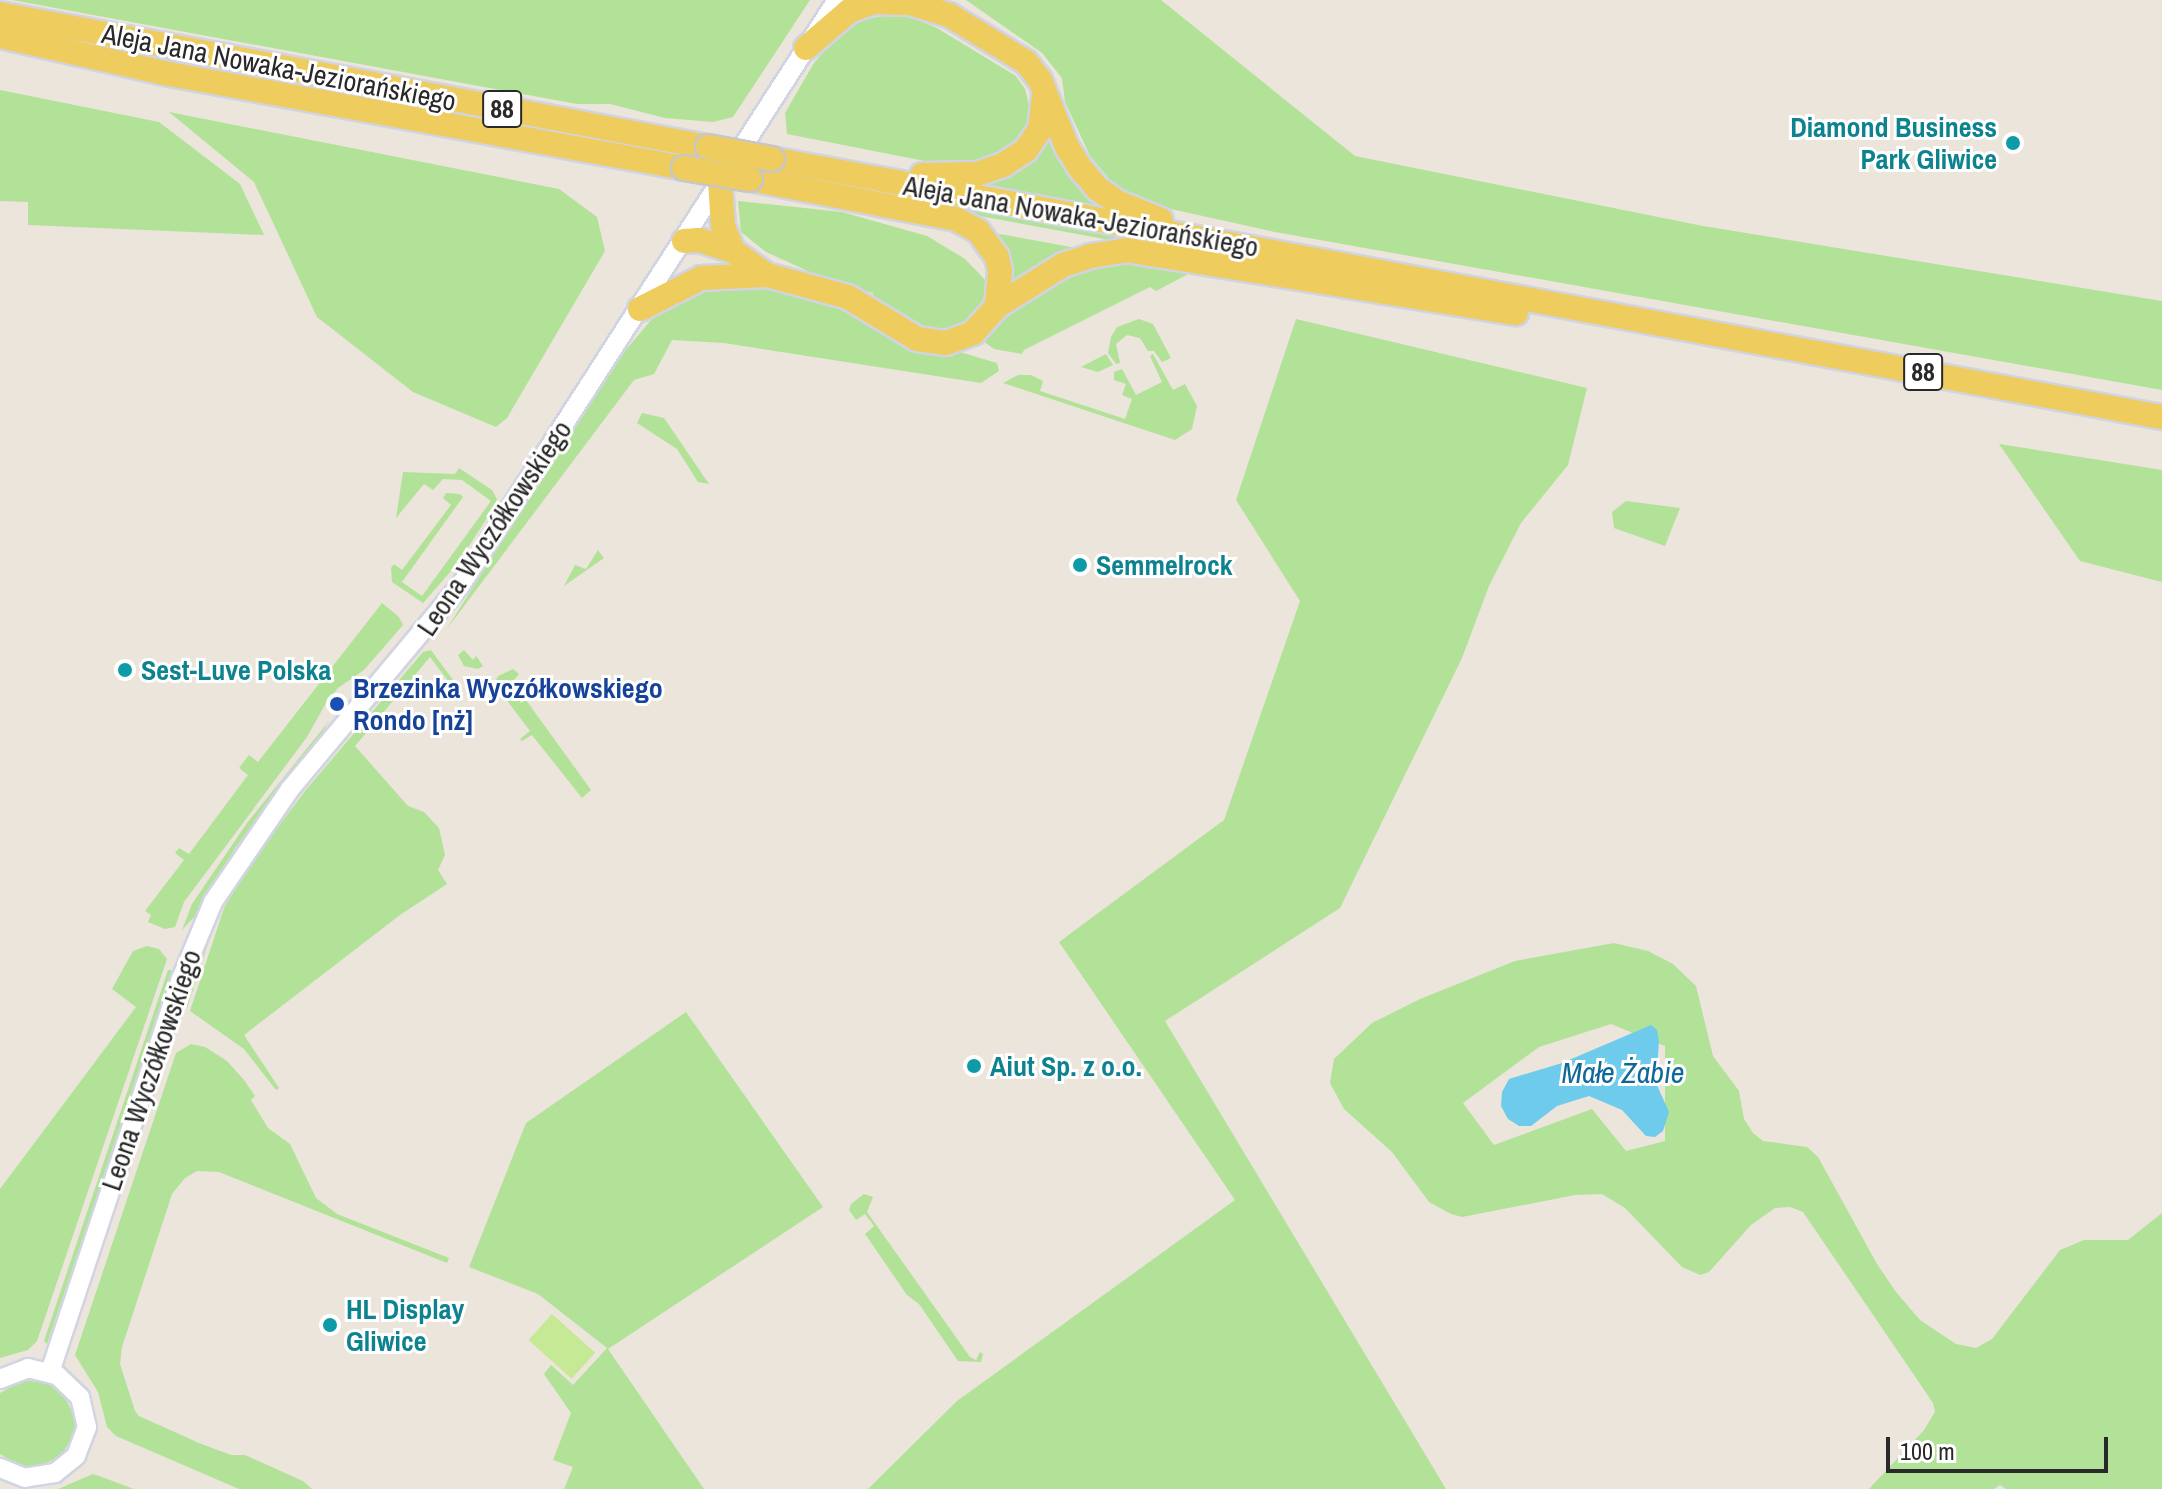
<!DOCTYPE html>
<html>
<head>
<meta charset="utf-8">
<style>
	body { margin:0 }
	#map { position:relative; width:2162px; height:1489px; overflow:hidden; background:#ebe5db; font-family:"Archivo Narrow",sans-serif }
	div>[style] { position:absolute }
	.green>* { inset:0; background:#b1e298 }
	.pitch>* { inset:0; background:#c5e994; transform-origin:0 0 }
	.water>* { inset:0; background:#6fcbec }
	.roads { filter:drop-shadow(2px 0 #d1d4e2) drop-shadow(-2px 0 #d1d4e2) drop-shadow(0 2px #d1d4e2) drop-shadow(0 -2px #d1d4e2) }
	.minor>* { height:18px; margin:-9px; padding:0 9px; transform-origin:9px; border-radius:9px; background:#fff }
	.major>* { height:24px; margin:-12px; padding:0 12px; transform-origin:12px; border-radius:12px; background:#eecd5e }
	.bridges { filter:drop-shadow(2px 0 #c7c7c7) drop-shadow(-2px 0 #c7c7c7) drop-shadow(0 2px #c7c7c7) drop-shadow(0 -2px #c7c7c7) }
	.major-bridge>* { height:24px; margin:-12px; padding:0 12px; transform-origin:12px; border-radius:12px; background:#eecd5e }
	.dots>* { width:22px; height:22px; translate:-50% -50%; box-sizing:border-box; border:4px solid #fff; border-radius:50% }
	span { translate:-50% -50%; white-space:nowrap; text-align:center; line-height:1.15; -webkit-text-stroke:6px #fff; paint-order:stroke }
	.shield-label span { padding:2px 6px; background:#fff; border:2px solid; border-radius:6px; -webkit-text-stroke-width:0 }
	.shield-label { font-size:26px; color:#292929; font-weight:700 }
	.street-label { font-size:28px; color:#292929 }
	.culture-label { font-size:28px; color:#0d838f; font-weight:700 }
	.right { translate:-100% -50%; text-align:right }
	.left { translate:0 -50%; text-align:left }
	.transit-label { font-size:28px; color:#164399; font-weight:700 }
	.water-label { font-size:30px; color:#0f6998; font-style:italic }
	.scale { position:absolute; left:1886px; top:1437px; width:222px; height:36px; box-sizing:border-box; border:4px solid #292929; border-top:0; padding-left:10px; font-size:24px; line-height:28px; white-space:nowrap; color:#292929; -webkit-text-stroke:6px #fff; paint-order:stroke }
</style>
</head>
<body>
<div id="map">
	<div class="green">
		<div style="clip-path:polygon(12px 0,810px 0,733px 117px,713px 122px,665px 118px,610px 104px,577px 104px)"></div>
		<div style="clip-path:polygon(966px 0,1161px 0,1355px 156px,1703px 226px,2162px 301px,2162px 390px,1275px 232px,1139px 202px,1116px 187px,1090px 156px,1065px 102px,1062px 78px,1042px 53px)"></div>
		<div style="clip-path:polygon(899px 12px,937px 28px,1016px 76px,1025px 89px,1029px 105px,1028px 124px,1016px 142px,998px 154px,977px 160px,935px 163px,787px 134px,785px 113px,814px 63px,831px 43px,851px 23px)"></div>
		<div style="clip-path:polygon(0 90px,159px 122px,240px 184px,264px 235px,28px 225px,28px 202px,0 201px)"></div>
		<div style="clip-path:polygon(169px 112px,559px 189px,597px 217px,605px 251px,507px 418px,496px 427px,413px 392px,317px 317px,254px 182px)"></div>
		<div style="clip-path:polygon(1046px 128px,1101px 205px,1099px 206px,987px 185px)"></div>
		<div style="clip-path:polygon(765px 170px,965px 208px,1295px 269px,1186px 254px,762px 176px)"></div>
		<div style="clip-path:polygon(738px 201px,842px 212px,927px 236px,965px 259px,994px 289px,971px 321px,946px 331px,926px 330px,872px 298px,873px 293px,823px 278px,766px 252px,741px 232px)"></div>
		<div style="clip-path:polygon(1000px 234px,1071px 247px,1074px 251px,1012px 288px,996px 236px)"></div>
		<div style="clip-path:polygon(1123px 256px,1192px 272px,1156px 291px,1150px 287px,1024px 350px,1022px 354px,994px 349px,983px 341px,1011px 310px,1057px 275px)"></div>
		<div style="clip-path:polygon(744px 281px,828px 302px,885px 330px,997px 363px,999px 371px,981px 383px,724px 343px,672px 340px,654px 374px,634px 380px,446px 630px,614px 364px,657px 313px,689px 288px)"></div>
		<div style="clip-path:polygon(1139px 319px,1153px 324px,1171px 358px,1162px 362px,1154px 351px,1148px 351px,1140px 338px,1127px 335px,1116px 344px,1120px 363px,1116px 364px,1108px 353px,1111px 337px,1117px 327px)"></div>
		<div style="clip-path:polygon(1296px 319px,1587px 388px,1568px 465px,1521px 523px,1489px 586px,1462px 658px,1340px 908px,1165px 1021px,1446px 1489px,868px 1489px,957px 1401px,1235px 1200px,1059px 942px,1224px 820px,1300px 601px,1236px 500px)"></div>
		<div style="clip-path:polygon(1106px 354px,1113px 365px,1098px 372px,1081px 367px)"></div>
		<div style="clip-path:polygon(1153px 354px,1173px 390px,1185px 384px,1197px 406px,1192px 429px,1175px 440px,1003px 383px,1018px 375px,1031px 375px,1043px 381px,1040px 391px,1125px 419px,1132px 399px,1122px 395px,1126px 384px,1114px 380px,1114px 372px,1122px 369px,1136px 395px,1162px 382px,1150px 356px)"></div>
		<div style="clip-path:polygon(642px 413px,664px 418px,709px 484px,698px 482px,677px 449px,637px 423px)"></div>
		<div style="clip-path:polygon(1999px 444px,2162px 470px,2162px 582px,2080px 561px)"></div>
		<div style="clip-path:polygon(459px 468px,492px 490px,498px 501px,458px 563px,423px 603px,392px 582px,391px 568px,394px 564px,402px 570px,451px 505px,443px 498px,446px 493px,460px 494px,463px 497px,402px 582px,422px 596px,491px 501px,462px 480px,443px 479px,433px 490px,424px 484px,396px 518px,403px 472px,455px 474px)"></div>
		<div style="clip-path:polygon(1626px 501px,1680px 508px,1665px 546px,1614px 528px,1612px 512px)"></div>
		<div style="clip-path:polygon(598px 550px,604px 558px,564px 586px,575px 565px,586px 569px)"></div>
		<div style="clip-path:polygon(382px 603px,399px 617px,403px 625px,364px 670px,338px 688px,326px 703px,307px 737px,184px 902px,175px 927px,165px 929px,148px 922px,151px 915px,145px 911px,184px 860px,175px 853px,179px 848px,189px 854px,248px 775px,239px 768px,249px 755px,258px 762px)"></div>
		<div style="clip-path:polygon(431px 650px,461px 691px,458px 694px,430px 657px,355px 746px,408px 806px,424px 812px,439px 828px,445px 855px,438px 870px,447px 884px,400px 915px,244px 1035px,279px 1088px,276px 1090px,244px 1049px,190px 1011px,224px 908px,244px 873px,305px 791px,423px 652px)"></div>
		<div style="clip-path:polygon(464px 650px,473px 660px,476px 656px,483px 666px,478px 669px,464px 666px,458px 655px)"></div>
		<div style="clip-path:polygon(513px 669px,519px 674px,509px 686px,521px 703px,526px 700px,591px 790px,582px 798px,532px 735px,522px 741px,520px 739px,530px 731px,503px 695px,493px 701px,491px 698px,490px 692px,498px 676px)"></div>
		<div style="clip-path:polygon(329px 721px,308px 756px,235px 848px,198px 913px,182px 930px,192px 904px,247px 823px)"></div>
		<div style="clip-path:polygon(220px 907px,187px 1008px,186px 989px)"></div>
		<div style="clip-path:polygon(evenodd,1614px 943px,1648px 951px,1673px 964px,1696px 986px,1713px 1056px,1739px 1091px,1744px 1119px,1753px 1133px,1763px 1141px,1807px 1147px,1818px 1157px,1877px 1264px,1896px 1292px,1920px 1320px,1956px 1344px,1976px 1348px,1992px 1339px,2060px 1250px,2084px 1240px,2128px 1240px,2162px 1213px,2162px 1489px,2006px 1489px,2000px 1485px,1994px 1489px,1869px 1489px,1924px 1430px,1935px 1412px,1933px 1403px,1803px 1212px,1790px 1207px,1775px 1208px,1751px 1225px,1709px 1272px,1700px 1275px,1682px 1267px,1625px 1208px,1602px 1194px,1575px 1195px,1462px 1217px,1451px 1214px,1429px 1202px,1392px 1152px,1344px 1109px,1330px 1083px,1334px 1059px,1372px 1023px,1420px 999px,1515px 961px,1614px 943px,1611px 1024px,1665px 1046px,1665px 1141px,1626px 1151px,1592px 1109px,1494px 1145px,1463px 1103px,1539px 1047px,1611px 1024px)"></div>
		<div style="clip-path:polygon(147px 946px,159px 949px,167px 959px,37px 1341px,28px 1350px,0 1358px,0 1189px,136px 1007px,112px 989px,133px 951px)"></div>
		<div style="clip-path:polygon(168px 970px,172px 970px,171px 980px,47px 1344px,44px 1341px)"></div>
		<div style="clip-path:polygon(686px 1012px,823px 1207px,608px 1349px,704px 1489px,564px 1489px,573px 1467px,553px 1460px,571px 1413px,544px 1374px,551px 1365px,573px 1385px,607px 1348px,538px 1294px,469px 1267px,526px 1123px)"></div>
		<div style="clip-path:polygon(191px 1044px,205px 1047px,227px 1061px,244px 1080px,255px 1096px,251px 1100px,268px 1128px,290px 1144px,316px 1198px,337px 1214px,449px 1258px,447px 1263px,219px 1172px,197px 1171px,185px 1178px,172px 1194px,122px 1347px,120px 1364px,135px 1411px,139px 1416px,199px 1443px,231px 1455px,245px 1455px,303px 1481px,312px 1489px,239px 1489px,116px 1436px,107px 1427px,98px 1392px,75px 1355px,176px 1053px)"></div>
		<div style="clip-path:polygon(864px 1194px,873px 1197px,867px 1212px,970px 1357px,976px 1360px,980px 1352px,983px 1354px,981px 1362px,958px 1361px,919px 1304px,907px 1295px,865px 1234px,874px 1226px,865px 1214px,856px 1220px,849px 1210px,851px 1204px)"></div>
		<div style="clip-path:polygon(24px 1380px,52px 1384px,63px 1393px,75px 1418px,75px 1432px,61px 1456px,35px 1468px,20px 1466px,0 1454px,0 1393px)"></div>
		<div style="clip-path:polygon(93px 1474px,99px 1476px,134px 1489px,58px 1489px)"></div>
	</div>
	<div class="pitch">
		<div style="left:552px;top:1314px;width:58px;height:35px;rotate:42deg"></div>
	</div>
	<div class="water">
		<div style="clip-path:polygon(1651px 1025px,1657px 1030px,1659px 1041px,1656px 1083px,1669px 1112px,1663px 1131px,1655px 1137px,1646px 1136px,1622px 1110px,1589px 1096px,1557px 1106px,1531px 1126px,1519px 1126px,1508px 1119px,1501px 1106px,1502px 1092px,1509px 1079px,1562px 1063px)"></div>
	</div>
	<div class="roads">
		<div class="minor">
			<div style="left:50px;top:1372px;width:414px;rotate:-71.6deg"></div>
			<div style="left:181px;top:979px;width:83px;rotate:-67.4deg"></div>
			<div style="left:213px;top:902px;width:137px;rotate:-55.7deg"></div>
			<div style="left:290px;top:789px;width:265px;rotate:-50.1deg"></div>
			<div style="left:460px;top:586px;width:697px;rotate:-57.25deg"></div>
			<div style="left:0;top:1379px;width:30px;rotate:-21deg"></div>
			<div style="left:28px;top:1368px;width:30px;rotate:14deg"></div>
			<div style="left:57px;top:1375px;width:32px;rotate:44deg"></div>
			<div style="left:80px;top:1397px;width:31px;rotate:77deg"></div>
			<div style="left:87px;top:1427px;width:31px;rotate:111deg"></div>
			<div style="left:76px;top:1456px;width:27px;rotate:141deg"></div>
			<div style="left:55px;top:1473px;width:30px;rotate:171deg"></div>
			<div style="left:25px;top:1478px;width:27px;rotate:-158deg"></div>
		</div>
		<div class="major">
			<div style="left:900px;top:0;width:51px;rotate:17deg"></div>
			<div style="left:949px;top:15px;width:90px;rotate:31.4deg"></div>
			<div style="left:1026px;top:62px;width:23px;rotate:52deg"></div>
			<div style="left:1040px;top:80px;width:72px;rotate:68.1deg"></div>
			<div style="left:1067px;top:147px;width:26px;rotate:58deg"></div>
			<div style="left:1081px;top:169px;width:26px;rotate:50deg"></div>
			<div style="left:1098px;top:189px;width:25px;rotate:34deg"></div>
			<div style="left:1119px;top:203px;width:45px;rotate:22deg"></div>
			<div style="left:0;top:14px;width:720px;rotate:10.64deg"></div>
			<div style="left:0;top:36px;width:173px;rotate:12.7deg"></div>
			<div style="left:169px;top:74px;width:524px;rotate:10.34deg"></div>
			<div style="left:806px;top:48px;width:57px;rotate:-40.7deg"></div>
			<div style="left:849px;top:11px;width:27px;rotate:-20deg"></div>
			<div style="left:874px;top:2px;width:31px;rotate:2deg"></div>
			<div style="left:772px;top:159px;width:1414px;rotate:10.52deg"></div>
			<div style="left:922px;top:175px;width:55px;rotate:-1deg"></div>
			<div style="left:977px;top:174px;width:28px;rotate:-19deg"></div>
			<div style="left:1003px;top:165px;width:27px;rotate:-33deg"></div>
			<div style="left:1026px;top:150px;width:25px;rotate:-56deg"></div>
			<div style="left:1040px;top:129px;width:35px;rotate:-83deg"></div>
			<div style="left:750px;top:179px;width:210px;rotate:11deg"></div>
			<div style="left:956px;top:219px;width:25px;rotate:29deg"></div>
			<div style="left:978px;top:231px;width:32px;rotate:54deg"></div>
			<div style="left:997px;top:257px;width:14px;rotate:78deg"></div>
			<div style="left:1000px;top:271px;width:35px;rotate:95deg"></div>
			<div style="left:720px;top:182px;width:44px;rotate:86.1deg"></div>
			<div style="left:723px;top:226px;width:27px;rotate:68deg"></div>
			<div style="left:684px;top:241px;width:15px;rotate:-4deg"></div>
			<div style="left:699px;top:240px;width:36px;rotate:18deg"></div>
			<div style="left:733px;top:251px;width:42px;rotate:35.2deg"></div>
			<div style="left:640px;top:309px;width:68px;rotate:-26.9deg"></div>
			<div style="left:701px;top:278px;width:66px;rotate:-2.6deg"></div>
			<div style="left:767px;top:275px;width:84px;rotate:15.2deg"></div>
			<div style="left:848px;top:297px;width:81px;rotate:31.3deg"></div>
			<div style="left:917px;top:339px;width:29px;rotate:8deg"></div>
			<div style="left:946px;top:343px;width:29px;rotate:-20deg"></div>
			<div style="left:973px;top:333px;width:36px;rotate:-48deg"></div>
			<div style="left:997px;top:306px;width:78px;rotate:-31.8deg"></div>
			<div style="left:1063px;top:265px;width:28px;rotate:-18deg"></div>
			<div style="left:1090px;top:256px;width:36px;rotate:-9deg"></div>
			<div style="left:1126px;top:250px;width:395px;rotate:9.2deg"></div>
		</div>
	</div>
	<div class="bridges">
		<div class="major-bridge">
			<div style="left:708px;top:147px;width:65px;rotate:10.6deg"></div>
			<div style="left:684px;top:168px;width:67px;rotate:9.5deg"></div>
		</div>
	</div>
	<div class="dots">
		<div style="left:2013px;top:143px;background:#0f9aa8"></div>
		<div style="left:1080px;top:565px;background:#0f9aa8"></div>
		<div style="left:125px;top:670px;background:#0f9aa8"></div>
		<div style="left:337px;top:704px;background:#1a4fb4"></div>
		<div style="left:974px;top:1066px;background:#0f9aa8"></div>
		<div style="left:330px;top:1325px;background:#0f9aa8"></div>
	</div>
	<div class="shield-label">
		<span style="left:502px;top:109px">88</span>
		<span style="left:1923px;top:372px">88</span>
	</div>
	<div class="street-label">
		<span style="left:279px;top:67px;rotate:11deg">Aleja Jana Nowaka-Jeziorańskiego</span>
		<span style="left:1081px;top:216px;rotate:10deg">Aleja Jana Nowaka-Jeziorańskiego</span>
		<span style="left:494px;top:528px;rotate:-56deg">Leona Wyczółkowskiego</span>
		<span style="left:151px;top:1070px;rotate:-71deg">Leona Wyczółkowskiego</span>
	</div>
	<div class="culture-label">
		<span class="right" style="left:1997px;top:143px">Diamond Business<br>Park Gliwice</span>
		<span class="left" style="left:1096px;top:565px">Semmelrock</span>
		<span class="left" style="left:141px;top:670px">Sest-Luve Polska</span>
		<span class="left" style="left:990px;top:1066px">Aiut Sp. z o.o.</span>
		<span class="left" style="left:346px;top:1325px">HL Display<br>Gliwice</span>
	</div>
	<div class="transit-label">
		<span class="left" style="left:353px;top:704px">Brzezinka Wyczółkowskiego<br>Rondo [nż]</span>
	</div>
	<div class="water-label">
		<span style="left:1623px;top:1072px">Małe Żabie</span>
	</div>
	<div class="scale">100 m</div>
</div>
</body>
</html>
